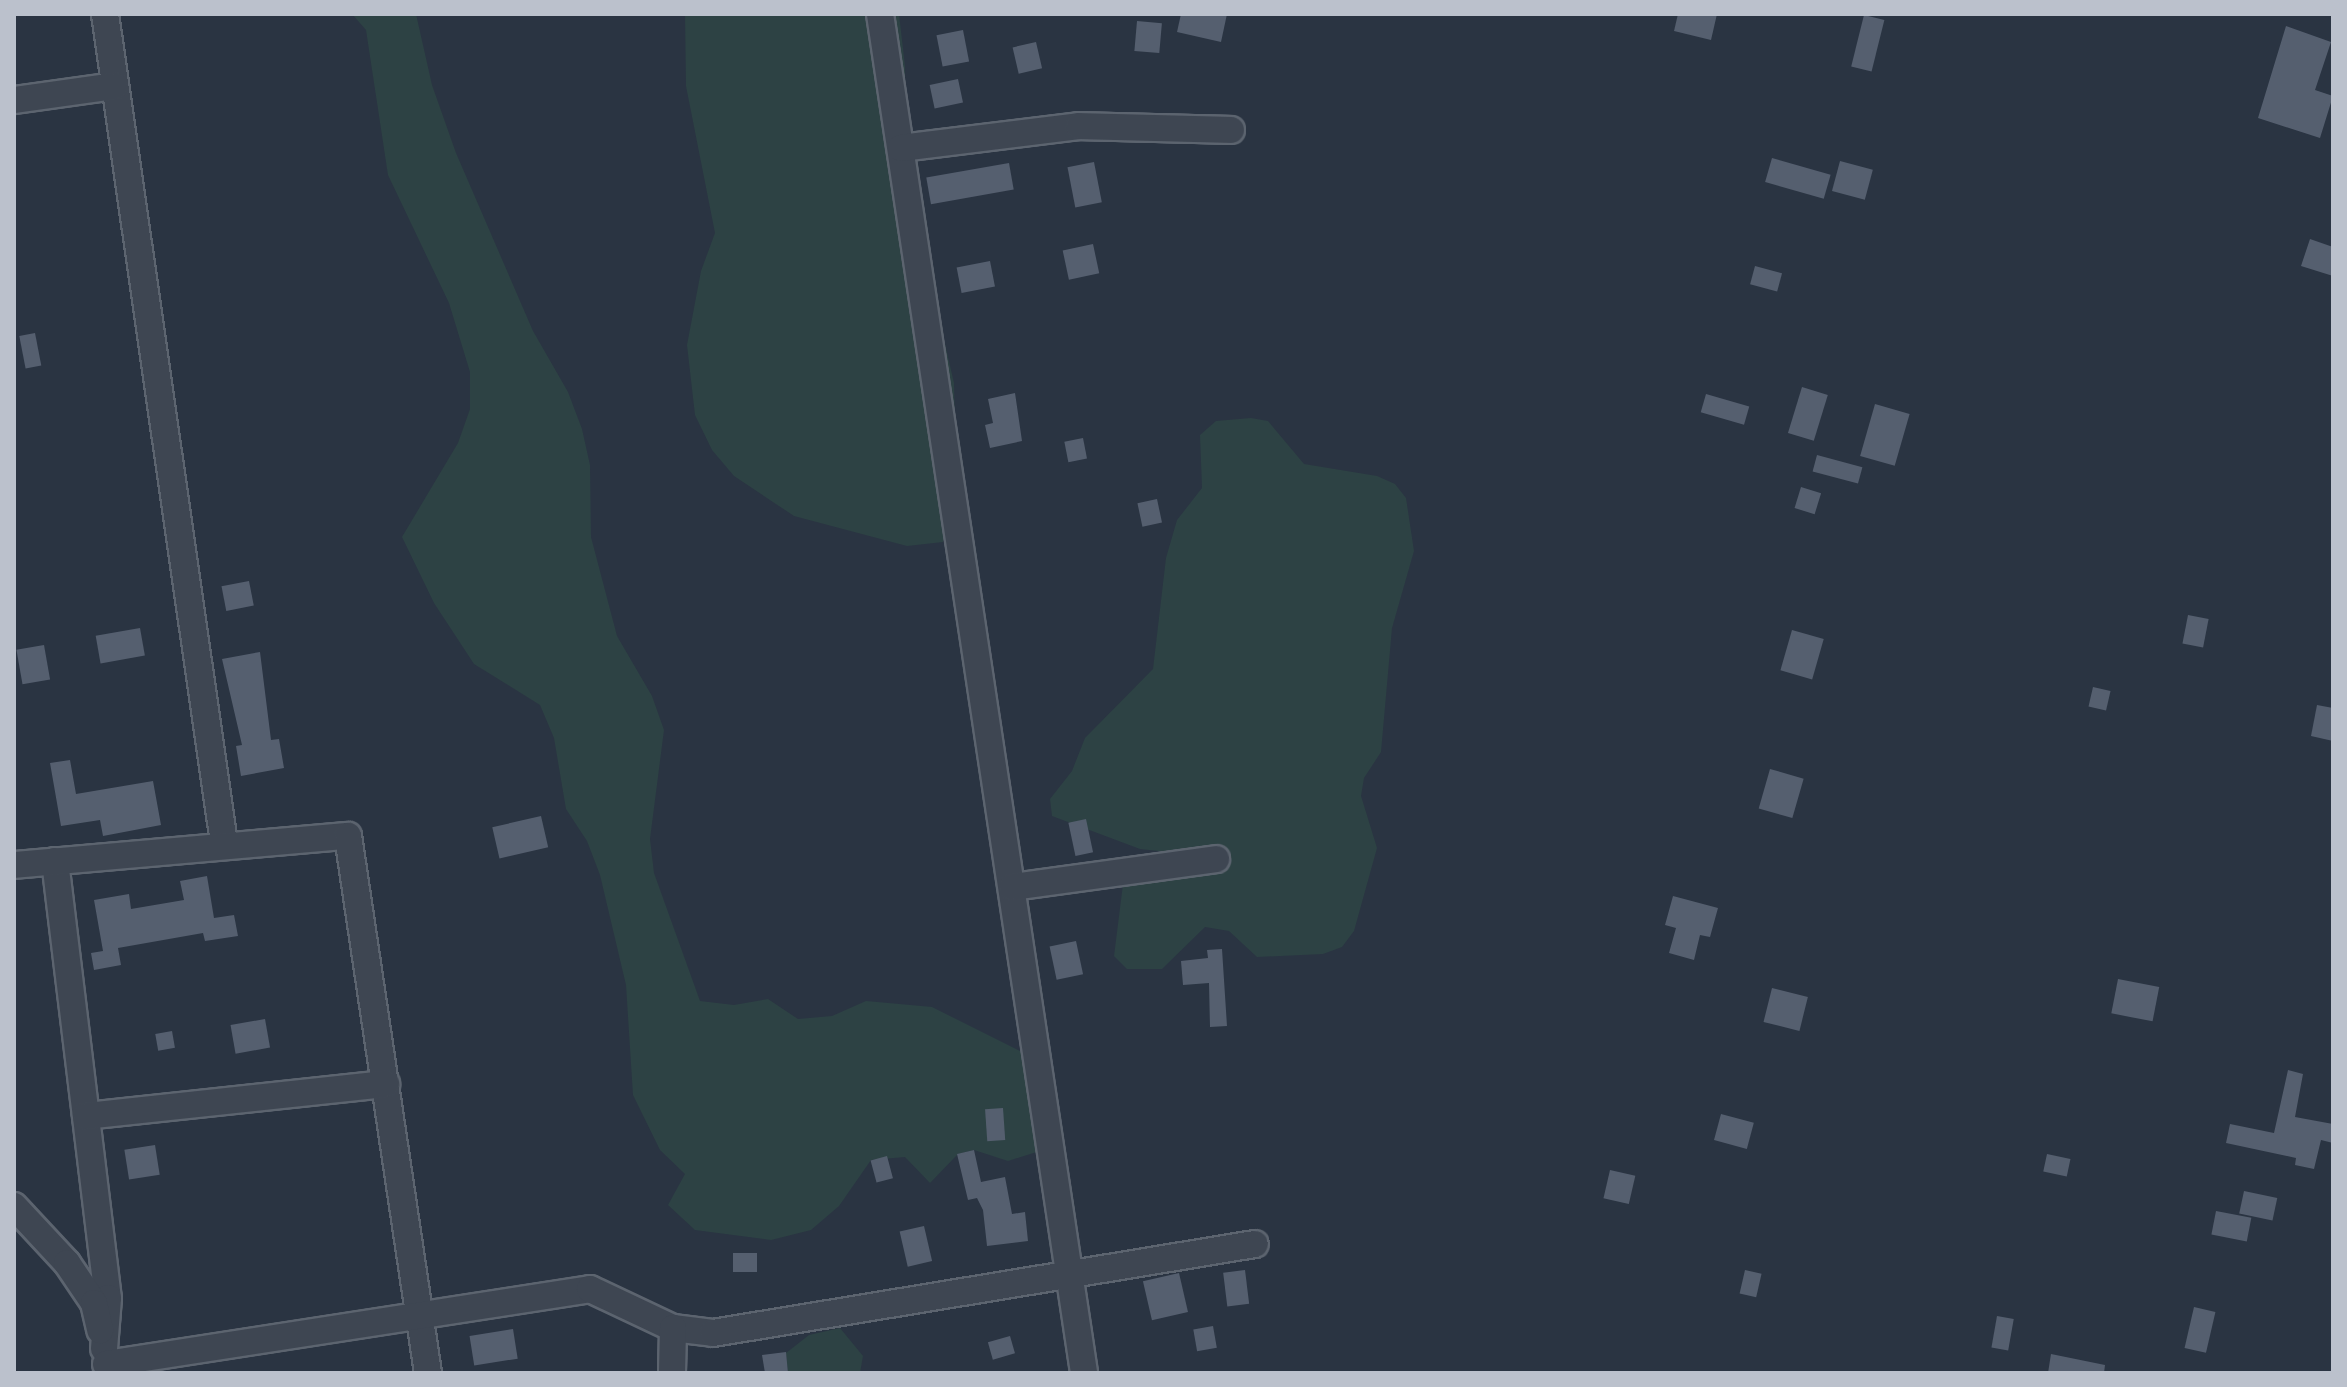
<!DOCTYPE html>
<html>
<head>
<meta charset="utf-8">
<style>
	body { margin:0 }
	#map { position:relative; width:2347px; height:1387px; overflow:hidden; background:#2a3442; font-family:"Nunito Sans",sans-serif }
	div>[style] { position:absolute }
	.green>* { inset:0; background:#2d4244 }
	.building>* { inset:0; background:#555f6f; transform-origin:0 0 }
	.roads { filter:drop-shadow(2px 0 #5c646f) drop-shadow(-2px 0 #5c646f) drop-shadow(0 2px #5c646f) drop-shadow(0 -2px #5c646f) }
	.minor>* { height:26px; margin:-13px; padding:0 13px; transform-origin:13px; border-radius:13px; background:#3e4652 }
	span { translate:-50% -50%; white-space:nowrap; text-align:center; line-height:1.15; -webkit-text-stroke:7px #222b37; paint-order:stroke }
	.frame { position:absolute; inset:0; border:16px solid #bbc1cc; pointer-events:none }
</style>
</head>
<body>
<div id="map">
	<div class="green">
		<div style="clip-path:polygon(352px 14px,416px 14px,432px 85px,456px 153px,533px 331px,568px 392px,582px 429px,590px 465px,591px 537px,617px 636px,652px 696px,664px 730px,650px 839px,654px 873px,700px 1001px,734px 1005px,768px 999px,798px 1019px,832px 1016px,866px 1001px,932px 1007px,1028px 1055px,1043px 1150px,1008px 1161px,974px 1150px,958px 1154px,930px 1183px,905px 1157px,871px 1160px,839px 1206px,811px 1230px,771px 1240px,695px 1230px,668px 1205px,685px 1174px,660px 1150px,633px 1095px,626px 985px,600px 875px,587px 841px,566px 809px,554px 738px,540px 705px,474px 664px,434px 603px,402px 537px,458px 443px,470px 409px,470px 372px,449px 303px,388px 175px,366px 30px)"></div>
		<div style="clip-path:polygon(685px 14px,899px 14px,905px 66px,906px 175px,954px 383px,956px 462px,943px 542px,907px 546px,794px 516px,734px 476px,712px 450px,695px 415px,687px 345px,701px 271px,715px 233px,686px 86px)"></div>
		<div style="clip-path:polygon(1251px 418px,1268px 421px,1304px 464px,1377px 476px,1395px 484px,1406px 498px,1414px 551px,1392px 628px,1381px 752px,1364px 778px,1361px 796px,1377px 848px,1354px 931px,1342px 947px,1323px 954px,1257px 957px,1229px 931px,1205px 927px,1162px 969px,1127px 969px,1114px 956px,1123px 884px,1158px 873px,1173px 881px,1177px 853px,1140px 849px,1052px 816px,1050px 799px,1072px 771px,1085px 738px,1153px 669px,1166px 558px,1177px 520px,1202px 488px,1200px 435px,1216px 421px)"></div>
		<div style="clip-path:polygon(840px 1328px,863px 1356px,860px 1373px,788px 1373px,786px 1353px,809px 1335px)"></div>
	</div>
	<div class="building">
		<div style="clip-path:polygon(1181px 14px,1227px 14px,1221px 42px,1177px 32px)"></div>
		<div style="clip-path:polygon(1678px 14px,1717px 14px,1711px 40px,1674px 31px)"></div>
		<div style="left:1864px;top:15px;width:21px;height:53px;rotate:14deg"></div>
		<div style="left:1137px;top:21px;width:25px;height:30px;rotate:5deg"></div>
		<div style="clip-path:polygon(2286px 26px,2331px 42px,2315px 90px,2333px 96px,2320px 138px,2258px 118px)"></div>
		<div style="left:963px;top:30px;width:32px;height:27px;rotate:79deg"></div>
		<div style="left:1036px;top:42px;width:27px;height:24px;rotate:77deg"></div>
		<div style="left:958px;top:79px;width:24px;height:29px;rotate:78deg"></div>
		<div style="left:1772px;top:158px;width:61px;height:25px;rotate:16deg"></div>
		<div style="left:1840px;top:161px;width:34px;height:31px;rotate:15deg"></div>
		<div style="left:1094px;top:162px;width:41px;height:27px;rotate:79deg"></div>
		<div style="left:1009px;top:163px;width:27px;height:84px;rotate:80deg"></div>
		<div style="clip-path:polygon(2310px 239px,2333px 247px,2333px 276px,2301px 266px)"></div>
		<div style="left:1093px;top:244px;width:30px;height:31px;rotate:78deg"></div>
		<div style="left:990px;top:261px;width:26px;height:34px;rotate:79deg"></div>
		<div style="left:1755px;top:266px;width:28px;height:19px;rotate:15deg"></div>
		<div style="left:35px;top:333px;width:33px;height:16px;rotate:79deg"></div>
		<div style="left:1802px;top:387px;width:27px;height:48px;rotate:17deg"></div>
		<div style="clip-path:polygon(1015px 393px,1022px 441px,990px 448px,985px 425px,993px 423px,988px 399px)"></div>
		<div style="left:1706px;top:394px;width:45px;height:19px;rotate:16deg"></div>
		<div style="left:1875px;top:404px;width:36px;height:54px;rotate:16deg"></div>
		<div style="left:1083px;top:438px;width:21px;height:19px;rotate:79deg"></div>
		<div style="left:1817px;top:455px;width:47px;height:17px;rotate:15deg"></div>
		<div style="left:1801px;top:487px;width:21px;height:22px;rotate:17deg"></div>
		<div style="left:1157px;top:499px;width:24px;height:20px;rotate:78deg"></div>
		<div style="left:249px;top:581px;width:25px;height:28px;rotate:79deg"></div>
		<div style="left:2188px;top:615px;width:21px;height:29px;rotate:11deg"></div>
		<div style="left:140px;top:628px;width:28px;height:45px;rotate:80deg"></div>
		<div style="left:1792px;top:630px;width:33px;height:42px;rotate:16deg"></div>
		<div style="left:44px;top:645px;width:35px;height:28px;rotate:80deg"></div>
		<div style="clip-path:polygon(260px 652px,271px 740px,279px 739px,284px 768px,241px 776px,236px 746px,242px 745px,222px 659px)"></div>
		<div style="left:2093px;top:687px;width:18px;height:20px;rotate:13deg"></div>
		<div style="clip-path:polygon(2317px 705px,2333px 708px,2333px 741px,2311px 736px)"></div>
		<div style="clip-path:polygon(70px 760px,76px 794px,153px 781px,161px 825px,103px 836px,100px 820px,61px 826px,50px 763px)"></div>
		<div style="left:1770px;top:769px;width:35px;height:41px;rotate:16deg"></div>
		<div style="left:541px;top:816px;width:32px;height:50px;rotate:77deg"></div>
		<div style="left:1086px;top:819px;width:34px;height:18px;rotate:78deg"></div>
		<div style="clip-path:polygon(207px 876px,214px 918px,234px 915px,238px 936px,205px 941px,203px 933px,118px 948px,121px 965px,94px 970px,91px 953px,103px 951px,94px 900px,129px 894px,131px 909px,184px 900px,180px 881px)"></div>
		<div style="clip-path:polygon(1673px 896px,1718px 908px,1710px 937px,1700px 935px,1694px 960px,1669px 953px,1676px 928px,1665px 925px)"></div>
		<div style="left:1076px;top:941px;width:34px;height:27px;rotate:78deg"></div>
		<div style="clip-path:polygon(1222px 949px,1227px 1026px,1210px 1027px,1209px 983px,1183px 985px,1181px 961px,1208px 958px,1207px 950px)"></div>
		<div style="left:2118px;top:979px;width:42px;height:35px;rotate:11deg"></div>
		<div style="left:1772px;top:988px;width:37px;height:35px;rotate:14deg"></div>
		<div style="left:265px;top:1019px;width:29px;height:35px;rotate:80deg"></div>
		<div style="left:172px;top:1031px;width:17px;height:17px;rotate:80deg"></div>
		<div style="clip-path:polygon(2288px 1070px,2303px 1074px,2295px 1117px,2333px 1124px,2333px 1143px,2321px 1140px,2314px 1169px,2295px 1165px,2296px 1158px,2226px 1143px,2230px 1124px,2274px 1133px)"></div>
		<div style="left:1003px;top:1108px;width:32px;height:18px;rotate:86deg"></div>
		<div style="left:1721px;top:1114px;width:34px;height:27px;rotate:15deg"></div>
		<div style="left:155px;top:1145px;width:30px;height:31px;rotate:81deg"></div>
		<div style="clip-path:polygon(974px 1150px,981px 1182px,1005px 1177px,1012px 1214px,1025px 1212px,1028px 1241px,987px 1246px,983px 1210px,977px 1198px,968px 1200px,957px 1154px)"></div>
		<div style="left:2047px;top:1154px;width:24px;height:18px;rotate:12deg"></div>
		<div style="left:887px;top:1156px;width:23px;height:17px;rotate:75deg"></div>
		<div style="left:1610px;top:1170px;width:26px;height:29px;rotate:13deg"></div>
		<div style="left:2244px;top:1191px;width:34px;height:23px;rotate:12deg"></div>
		<div style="left:2216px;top:1211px;width:36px;height:24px;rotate:11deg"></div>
		<div style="left:924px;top:1226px;width:36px;height:25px;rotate:77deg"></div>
		<div style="left:733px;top:1253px;width:24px;height:19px"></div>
		<div style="left:1245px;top:1270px;width:34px;height:22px;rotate:83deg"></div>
		<div style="left:1745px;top:1270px;width:17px;height:24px;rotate:13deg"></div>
		<div style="left:1179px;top:1273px;width:40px;height:37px;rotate:77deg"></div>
		<div style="left:2194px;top:1307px;width:22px;height:42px;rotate:13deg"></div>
		<div style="left:1997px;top:1316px;width:17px;height:32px;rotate:10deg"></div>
		<div style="left:1213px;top:1326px;width:22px;height:20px;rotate:80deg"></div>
		<div style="left:513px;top:1329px;width:30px;height:44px;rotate:81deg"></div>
		<div style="left:1010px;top:1336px;width:18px;height:23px;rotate:74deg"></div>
		<div style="clip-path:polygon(786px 1352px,788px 1373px,765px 1373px,762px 1355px)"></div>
		<div style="clip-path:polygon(2051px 1354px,2105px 1365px,2104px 1373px,2048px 1373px)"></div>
	</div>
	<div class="roads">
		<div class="minor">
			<div style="left:105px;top:14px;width:837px;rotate:81.83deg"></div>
			<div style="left:880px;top:14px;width:1374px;rotate:81.46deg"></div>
			<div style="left:14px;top:100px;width:102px;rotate:-7.9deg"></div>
			<div style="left:901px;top:148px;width:179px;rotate:-7deg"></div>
			<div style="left:1079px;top:126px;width:152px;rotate:1.5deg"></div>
			<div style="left:55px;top:861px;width:440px;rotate:83.1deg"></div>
			<div style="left:108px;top:1298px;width:51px;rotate:94.5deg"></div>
			<div style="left:14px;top:865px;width:335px;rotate:-5deg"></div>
			<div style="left:348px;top:836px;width:543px;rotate:81.53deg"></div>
			<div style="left:1012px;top:887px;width:206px;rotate:-7.8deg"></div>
			<div style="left:86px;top:1116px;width:302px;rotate:-6.1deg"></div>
			<div style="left:14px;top:1206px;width:78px;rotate:47.1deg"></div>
			<div style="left:67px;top:1263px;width:48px;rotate:56deg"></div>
			<div style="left:94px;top:1303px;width:28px;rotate:77deg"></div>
			<div style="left:106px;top:1364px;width:490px;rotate:-8.8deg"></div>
			<div style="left:590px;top:1289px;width:92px;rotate:25.2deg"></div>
			<div style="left:673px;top:1328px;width:40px;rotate:7.1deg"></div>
			<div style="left:713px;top:1333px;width:549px;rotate:-9.33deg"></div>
			<div style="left:672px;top:1373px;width:45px;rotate:-88.7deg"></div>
		</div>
	</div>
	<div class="frame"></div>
</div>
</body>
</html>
